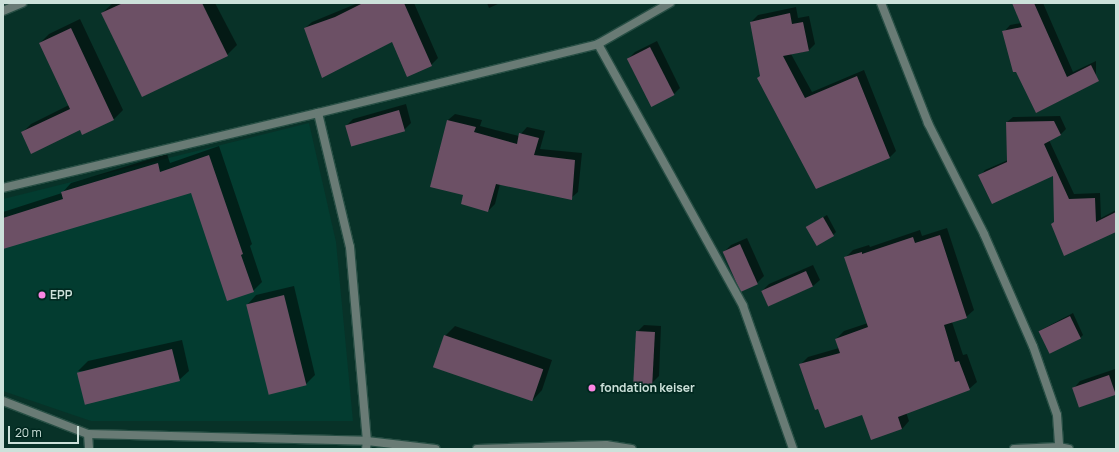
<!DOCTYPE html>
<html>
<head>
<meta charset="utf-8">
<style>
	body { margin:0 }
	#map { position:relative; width:1119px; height:452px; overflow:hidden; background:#083228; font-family:Manrope,sans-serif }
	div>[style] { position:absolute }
	.built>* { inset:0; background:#033c30 }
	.shadow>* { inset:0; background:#0007 }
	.building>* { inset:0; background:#6c5065; transform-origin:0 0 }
	.roads { filter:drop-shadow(1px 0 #274e44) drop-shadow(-1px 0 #274e44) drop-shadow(0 1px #274e44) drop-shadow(0 -1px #274e44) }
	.street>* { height:8px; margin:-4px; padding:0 4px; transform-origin:4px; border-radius:4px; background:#697b75 }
	.dots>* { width:11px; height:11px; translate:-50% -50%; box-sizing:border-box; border:2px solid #00281f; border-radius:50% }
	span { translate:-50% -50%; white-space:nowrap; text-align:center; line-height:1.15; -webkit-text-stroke:3px #00281f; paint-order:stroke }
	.poi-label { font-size:12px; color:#cce1da; font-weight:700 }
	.left { translate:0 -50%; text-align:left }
	.frame { position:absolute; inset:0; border:4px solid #cce1da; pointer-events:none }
	.scale { position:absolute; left:8px; top:426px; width:71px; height:18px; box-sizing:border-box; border:2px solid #cce1da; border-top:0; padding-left:5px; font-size:12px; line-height:14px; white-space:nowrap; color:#cce1da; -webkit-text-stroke:3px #00281f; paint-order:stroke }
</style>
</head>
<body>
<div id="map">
	<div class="built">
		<div style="clip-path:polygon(309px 123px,336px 242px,353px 421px,91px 421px,3px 391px,3px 199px)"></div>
	</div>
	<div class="shadow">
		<div style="clip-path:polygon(215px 3px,237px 45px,227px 55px,143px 96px,102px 13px,113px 3px)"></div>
		<div style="clip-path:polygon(358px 3px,414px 3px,438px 58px,431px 65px,392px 41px,305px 28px,312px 22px)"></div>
		<div style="clip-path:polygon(487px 3px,500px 3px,489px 8px)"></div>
		<div style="clip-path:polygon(1013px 3px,1043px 3px,1073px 72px,1096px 61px,1096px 78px,1037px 112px,1004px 32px,1010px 25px,1021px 23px)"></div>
		<div style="clip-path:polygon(796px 7px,798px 18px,809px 16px,815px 44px,808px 51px,791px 54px,812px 92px,864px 70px,896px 151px,890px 157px,761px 75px,751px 22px,758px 15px)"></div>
		<div style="clip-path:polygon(80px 19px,123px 110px,114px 119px,83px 134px,80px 129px,22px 133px,31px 124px,69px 105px,40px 43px,49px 34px)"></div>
		<div style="clip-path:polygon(657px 41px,680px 88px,673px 95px,628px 59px,635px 52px)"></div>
		<div style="clip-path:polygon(406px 104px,411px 123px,404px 130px,346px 126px,353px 119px)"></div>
		<div style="clip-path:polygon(455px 114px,482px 120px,480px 126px,519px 136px,527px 127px,545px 131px,540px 149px,582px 153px,578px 192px,571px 198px,500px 184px,495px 204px,488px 211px,464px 194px,432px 186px,448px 120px)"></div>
		<div style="clip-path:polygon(1060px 116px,1066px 129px,1061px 134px,1049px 140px,1074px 194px,1100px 193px,1101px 218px,1116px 210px,1116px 231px,1065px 254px,1055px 221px,1054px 175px,980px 176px,985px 170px,1008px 160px,1007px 122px,1013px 117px)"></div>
		<div style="clip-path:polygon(219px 146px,252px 244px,250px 246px,262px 282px,253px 291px,191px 192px,3px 248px,3px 212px,62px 193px,71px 183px,167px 154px,170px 163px)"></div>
		<div style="clip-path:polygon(827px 215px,836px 232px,833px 235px,807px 227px)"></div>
		<div style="clip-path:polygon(947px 228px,974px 310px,966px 317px,952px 322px,963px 355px,967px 354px,977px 382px,969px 389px,906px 412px,909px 421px,902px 429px,800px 365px,808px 357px,839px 348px,836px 339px,844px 331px,868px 323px,845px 258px,853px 250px,869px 245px,870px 247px,920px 230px,922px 236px)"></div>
		<div style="clip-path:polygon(747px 238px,764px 276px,757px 283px,724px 252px,731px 245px)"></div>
		<div style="clip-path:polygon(813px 265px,820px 280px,813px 286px,768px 306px,762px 291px,769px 284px)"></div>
		<div style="clip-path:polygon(294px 286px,315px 375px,306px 384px,247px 305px,256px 295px)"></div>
		<div style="clip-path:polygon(1073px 313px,1083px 335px,1080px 338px,1039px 331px)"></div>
		<div style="clip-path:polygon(644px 325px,661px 326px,659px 376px,652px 383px,637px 332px)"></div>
		<div style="clip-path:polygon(455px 326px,552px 360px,542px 390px,533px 400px,445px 336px)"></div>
		<div style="clip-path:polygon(182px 340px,189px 371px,179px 380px,78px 371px,88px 361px)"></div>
		<div style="clip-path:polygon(1115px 369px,1116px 394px,1074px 388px,1080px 381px)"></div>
	</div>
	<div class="building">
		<div style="clip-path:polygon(123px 3px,202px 3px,228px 56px,142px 97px,101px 13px)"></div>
		<div style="clip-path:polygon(363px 3px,404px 3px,432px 66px,407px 77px,392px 42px,322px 78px,304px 28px,335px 17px)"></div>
		<div style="clip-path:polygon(1012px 3px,1034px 3px,1067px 77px,1091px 65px,1099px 81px,1036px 113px,1016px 72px,1013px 72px,1002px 31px,1022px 27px)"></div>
		<div style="clip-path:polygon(790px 13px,792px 24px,803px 22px,809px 51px,783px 56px,805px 98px,857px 76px,890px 158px,816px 189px,757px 78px,760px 76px,750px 22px)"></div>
		<div style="clip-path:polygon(71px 28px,114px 120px,82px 135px,80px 130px,31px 154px,21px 132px,70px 109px,39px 43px)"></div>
		<div style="left:650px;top:47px;width:54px;height:26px;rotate:63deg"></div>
		<div style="left:399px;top:110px;width:22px;height:56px;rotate:74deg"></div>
		<div style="clip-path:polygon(447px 120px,476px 127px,474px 132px,517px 144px,519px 133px,539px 138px,534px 155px,575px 160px,572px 200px,496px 184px,488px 212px,461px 204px,463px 195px,430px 187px)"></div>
		<div style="clip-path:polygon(1054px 121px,1061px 135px,1044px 144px,1069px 199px,1095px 198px,1096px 222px,1116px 212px,1116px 232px,1064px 256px,1051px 224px,1054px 222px,1053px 176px,992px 204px,978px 175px,1007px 162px,1006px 122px)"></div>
		<div style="clip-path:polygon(209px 155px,243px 254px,241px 255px,254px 292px,227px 301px,191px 193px,3px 249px,3px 218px,63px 199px,61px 192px,158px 163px,160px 172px)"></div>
		<div style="left:823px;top:217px;width:22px;height:20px;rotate:60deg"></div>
		<div style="clip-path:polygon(940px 235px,967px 318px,944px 325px,955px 362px,959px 361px,970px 390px,898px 417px,902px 429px,871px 440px,862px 415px,825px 428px,818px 409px,815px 410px,799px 364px,840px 353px,835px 339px,868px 327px,844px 257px,862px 252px,862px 254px,913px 237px,915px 243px)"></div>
		<div style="left:740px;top:244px;width:44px;height:19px;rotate:66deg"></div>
		<div style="left:806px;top:271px;width:17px;height:49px;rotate:66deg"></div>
		<div style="left:284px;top:295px;width:93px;height:39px;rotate:76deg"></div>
		<div style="left:1070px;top:316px;width:25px;height:35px;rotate:64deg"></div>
		<div style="left:636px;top:331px;width:19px;height:52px;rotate:3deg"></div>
		<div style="left:444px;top:335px;width:105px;height:34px;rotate:19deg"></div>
		<div style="left:172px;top:349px;width:33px;height:98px;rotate:76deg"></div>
		<div style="left:1109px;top:375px;width:21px;height:39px;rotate:71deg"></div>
	</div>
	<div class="roads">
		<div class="street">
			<div style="left:881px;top:3px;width:129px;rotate:68.6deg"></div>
			<div style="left:928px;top:123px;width:124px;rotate:63.2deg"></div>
			<div style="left:984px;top:234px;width:122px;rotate:66.4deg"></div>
			<div style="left:1033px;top:346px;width:73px;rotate:70.8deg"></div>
			<div style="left:1057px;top:415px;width:32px;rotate:86deg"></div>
			<div style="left:3px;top:11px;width:21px;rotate:-23deg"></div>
			<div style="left:598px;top:44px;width:299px;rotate:61deg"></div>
			<div style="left:743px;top:306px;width:151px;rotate:70.7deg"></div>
			<div style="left:318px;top:113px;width:138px;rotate:76.6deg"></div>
			<div style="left:350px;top:247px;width:195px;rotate:85deg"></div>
			<div style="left:367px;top:441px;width:8px;rotate:97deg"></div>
			<div style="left:3px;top:188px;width:324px;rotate:-13.4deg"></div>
			<div style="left:318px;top:113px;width:288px;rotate:-13.8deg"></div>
			<div style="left:598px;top:44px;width:83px;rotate:-29.7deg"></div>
			<div style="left:3px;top:401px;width:91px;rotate:21.2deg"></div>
			<div style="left:88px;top:434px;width:279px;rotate:1.4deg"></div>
			<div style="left:367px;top:441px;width:69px;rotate:6.6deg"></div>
			<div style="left:88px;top:434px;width:15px;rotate:86deg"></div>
			<div style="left:477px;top:449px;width:129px;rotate:-1.8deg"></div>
			<div style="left:606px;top:445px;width:26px;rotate:9deg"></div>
			<div style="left:1014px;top:449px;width:45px;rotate:-2.5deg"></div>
			<div style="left:1059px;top:447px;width:10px;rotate:11deg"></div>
		</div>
	</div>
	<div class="dots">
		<div style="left:42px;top:295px;background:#fc86e3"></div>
		<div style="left:592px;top:388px;background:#fc86e3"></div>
	</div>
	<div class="poi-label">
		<span class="left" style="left:50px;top:295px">EPP</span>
		<span class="left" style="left:600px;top:388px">fondation keiser</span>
	</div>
	<div class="frame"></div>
	<div class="scale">20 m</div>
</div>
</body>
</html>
